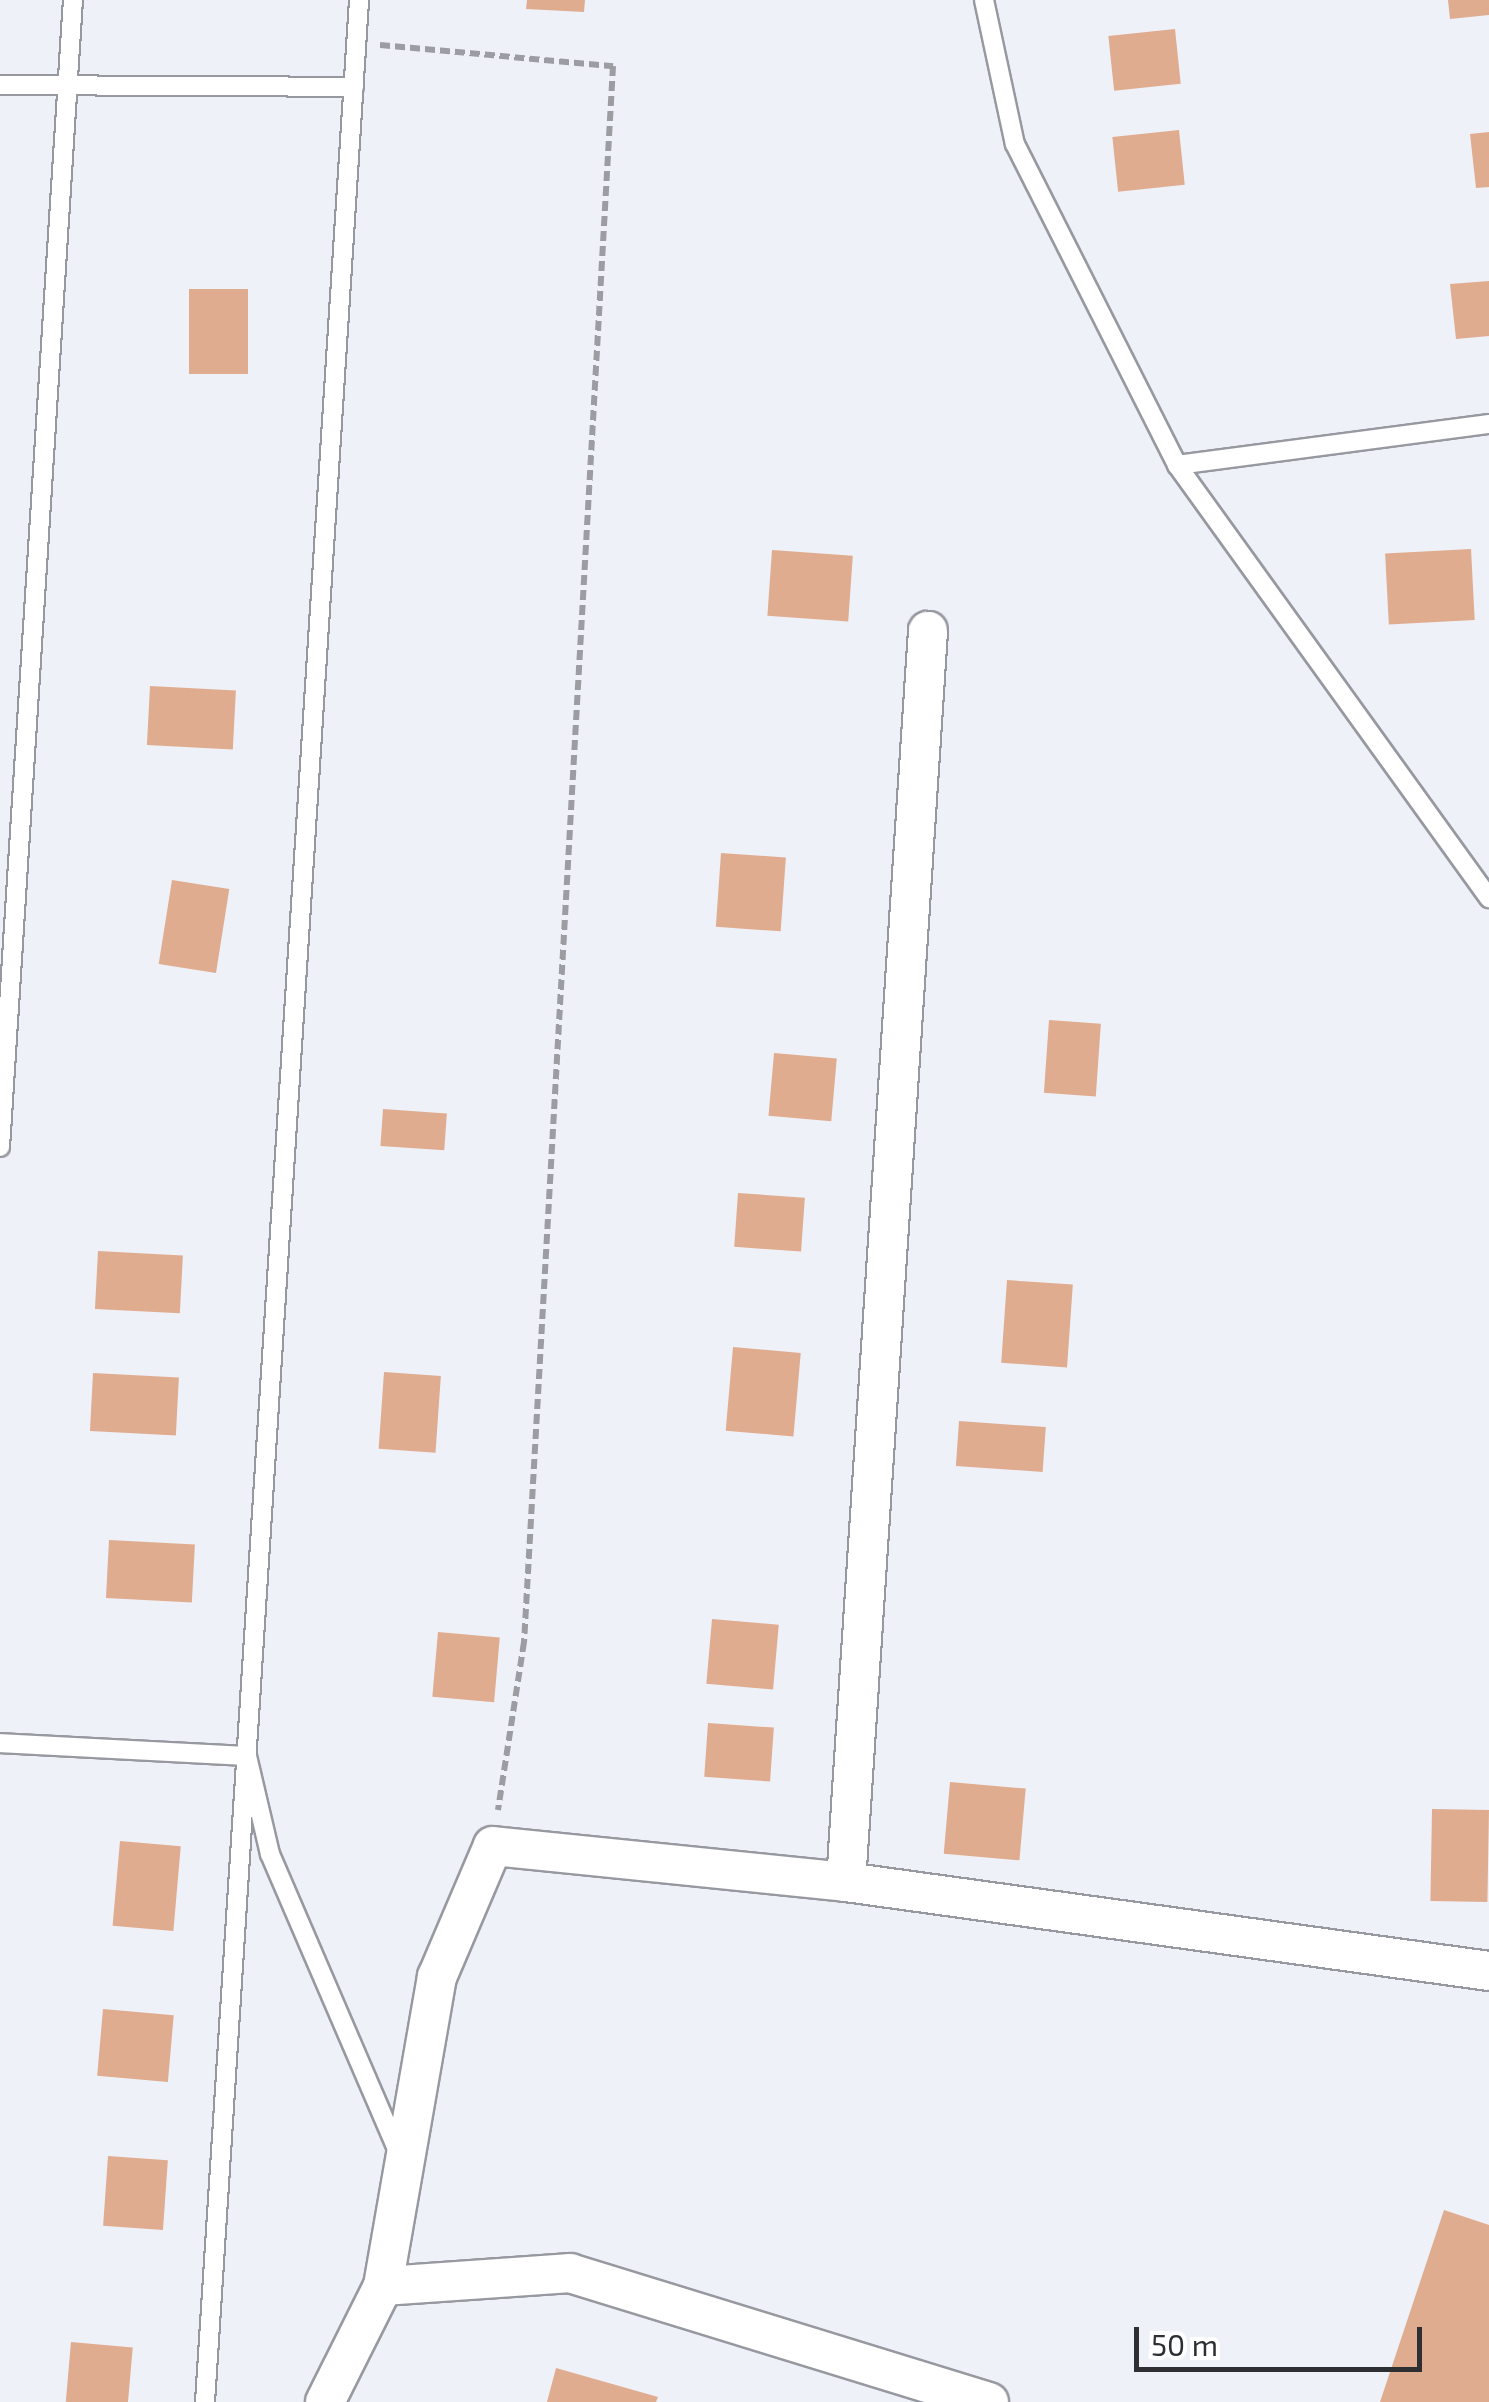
<!DOCTYPE html>
<html>
<head>
<meta charset="utf-8">
<style>
	body { margin:0 }
	#map { position:relative; width:1489px; height:2402px; overflow:hidden; background:#eff1f8; font-family:"Exo 2",sans-serif }
	div>[style] { position:absolute }
	.building>* { inset:0; background:#e0ac8f; transform-origin:0 0 }
	.path>* { height:6px; margin-top:-3px; transform-origin:0; background:repeating-linear-gradient(90deg,#9c9da2 0 10px,transparent 0 15px) }
	.roads { filter:drop-shadow(2px 0 #9799a0) drop-shadow(-2px 0 #9799a0) drop-shadow(0 2px #9799a0) drop-shadow(0 -2px #9799a0) }
	.service>* { height:18px; margin:-9px; padding:0 9px; transform-origin:9px; border-radius:9px; background:#fff }
	.minor>* { height:38px; margin:-19px; padding:0 19px; transform-origin:19px; border-radius:19px; background:#fff }
	span { translate:-50% -50%; white-space:nowrap; text-align:center; line-height:1.15; -webkit-text-stroke:8px #fff; paint-order:stroke }
	.scale { position:absolute; left:1134px; top:2327px; width:288px; height:45px; box-sizing:border-box; border:5px solid #2e2f32; border-top:0; padding-left:12px; font-size:30px; line-height:35px; white-space:nowrap; color:#2e2f32; -webkit-text-stroke:8px #fff; paint-order:stroke }
</style>
</head>
<body>
<div id="map">
	<div class="building">
		<div style="clip-path:polygon(527px 0,585px 0,584px 12px,526px 9px)"></div>
		<div style="clip-path:polygon(1448px 0,1489px 0,1489px 15px,1450px 19px)"></div>
		<div style="left:1175px;top:29px;width:55px;height:67px;rotate:84deg"></div>
		<div style="left:1179px;top:130px;width:55px;height:67px;rotate:84deg"></div>
		<div style="clip-path:polygon(1489px 132px,1489px 187px,1476px 188px,1470px 134px)"></div>
		<div style="clip-path:polygon(1489px 281px,1489px 336px,1456px 339px,1450px 284px)"></div>
		<div style="left:189px;top:289px;width:59px;height:85px"></div>
		<div style="left:1471px;top:549px;width:71px;height:86px;rotate:87deg"></div>
		<div style="left:772px;top:550px;width:81px;height:66px;rotate:4deg"></div>
		<div style="left:150px;top:686px;width:86px;height:59px;rotate:3deg"></div>
		<div style="left:721px;top:853px;width:65px;height:74px;rotate:4deg"></div>
		<div style="left:172px;top:880px;width:58px;height:85px;rotate:9deg"></div>
		<div style="left:1049px;top:1020px;width:52px;height:73px;rotate:4deg"></div>
		<div style="left:774px;top:1053px;width:63px;height:63px;rotate:5deg"></div>
		<div style="left:383px;top:1109px;width:64px;height:37px;rotate:4deg"></div>
		<div style="left:738px;top:1193px;width:67px;height:54px;rotate:4deg"></div>
		<div style="left:98px;top:1251px;width:85px;height:58px;rotate:3deg"></div>
		<div style="left:1007px;top:1280px;width:66px;height:83px;rotate:4deg"></div>
		<div style="left:733px;top:1347px;width:68px;height:84px;rotate:5deg"></div>
		<div style="left:384px;top:1372px;width:57px;height:77px;rotate:4deg"></div>
		<div style="left:93px;top:1373px;width:86px;height:58px;rotate:3deg"></div>
		<div style="left:959px;top:1421px;width:87px;height:45px;rotate:4deg"></div>
		<div style="left:109px;top:1540px;width:86px;height:58px;rotate:3deg"></div>
		<div style="left:712px;top:1619px;width:67px;height:65px;rotate:5deg"></div>
		<div style="left:438px;top:1632px;width:62px;height:65px;rotate:5deg"></div>
		<div style="left:708px;top:1723px;width:66px;height:54px;rotate:4deg"></div>
		<div style="left:950px;top:1782px;width:76px;height:72px;rotate:5deg"></div>
		<div style="left:1432px;top:1809px;width:57px;height:92px;rotate:1deg"></div>
		<div style="left:120px;top:1841px;width:61px;height:85px;rotate:5deg"></div>
		<div style="left:103px;top:2009px;width:71px;height:67px;rotate:5deg"></div>
		<div style="left:108px;top:2156px;width:60px;height:70px;rotate:4deg"></div>
		<div style="clip-path:polygon(1444px 2210px,1489px 2225px,1489px 2402px,1380px 2402px)"></div>
		<div style="left:71px;top:2342px;width:62px;height:60px;rotate:5deg"></div>
		<div style="clip-path:polygon(556px 2368px,658px 2397px,656px 2402px,547px 2402px)"></div>
	</div>
	<div class="path">
		<div style="left:380px;top:45px;width:234px;rotate:5.2deg"></div>
		<div style="left:613px;top:66px;width:1579px;rotate:93.23deg"></div>
		<div style="left:524px;top:1642px;width:170px;rotate:98.8deg"></div>
	</div>
	<div class="roads">
		<div class="service">
			<div style="left:984px;top:0;width:147px;rotate:77.9deg"></div>
			<div style="left:1015px;top:144px;width:360px;rotate:63.2deg"></div>
			<div style="left:1177px;top:465px;width:534px;rotate:54.23deg"></div>
			<div style="left:0;top:85px;width:354px;rotate:0.3deg"></div>
			<div style="left:1177px;top:465px;width:315px;rotate:-7.5deg"></div>
			<div style="left:0;top:1147px;width:1149px;rotate:-86.36deg"></div>
			<div style="left:0;top:1743px;width:247px;rotate:3deg"></div>
			<div style="left:247px;top:1756px;width:101px;rotate:76.8deg"></div>
			<div style="left:270px;top:1854px;width:329px;rotate:66.7deg"></div>
			<div style="left:205px;top:2402px;width:2407px;rotate:-86.33deg"></div>
		</div>
		<div class="minor">
			<div style="left:846px;top:1882px;width:1254px;rotate:-86.25deg"></div>
			<div style="left:325px;top:2402px;width:130px;rotate:-63.4deg"></div>
			<div style="left:989px;top:2402px;width:438px;rotate:-162.9deg"></div>
			<div style="left:570px;top:2273px;width:187px;rotate:176deg"></div>
			<div style="left:383px;top:2286px;width:314px;rotate:-80.1deg"></div>
			<div style="left:437px;top:1977px;width:142px;rotate:-66.9deg"></div>
			<div style="left:493px;top:1846px;width:355px;rotate:5.8deg"></div>
			<div style="left:846px;top:1882px;width:649px;rotate:7.88deg"></div>
		</div>
	</div>
	<div class="scale">50 m</div>
</div>
</body>
</html>
